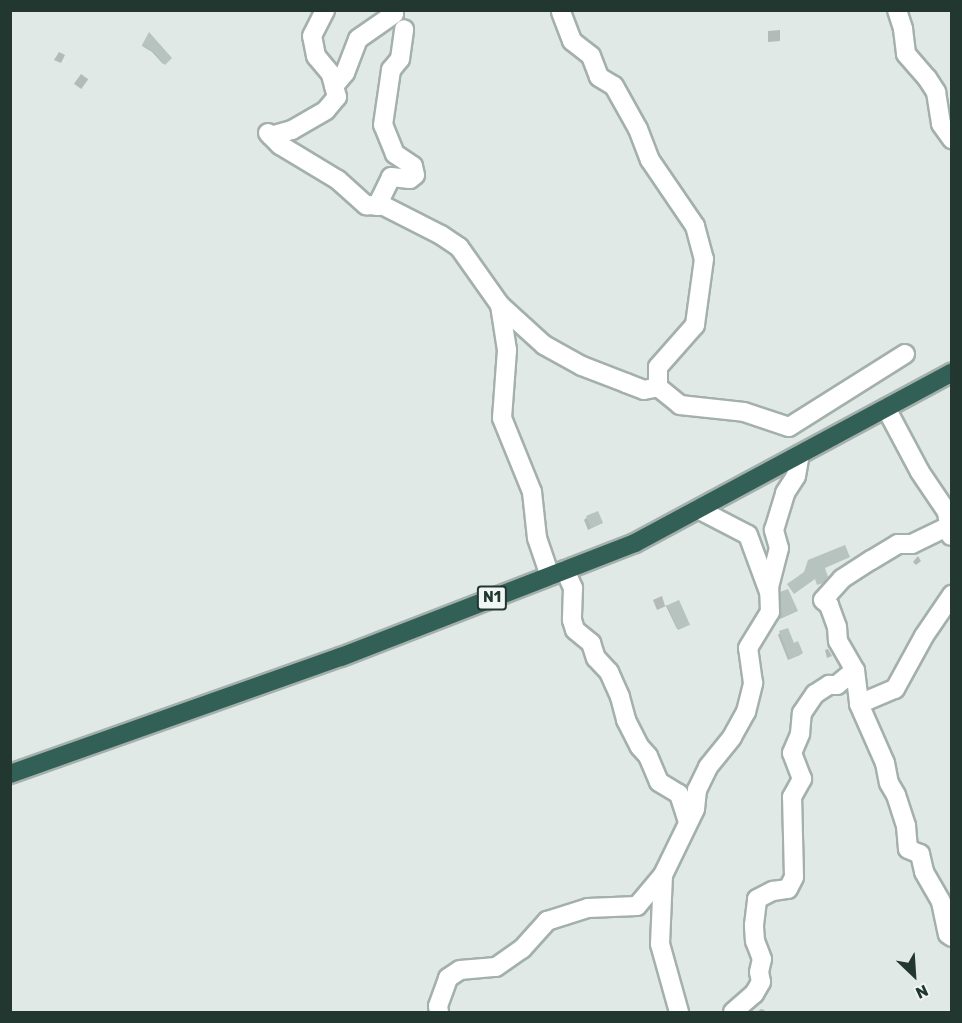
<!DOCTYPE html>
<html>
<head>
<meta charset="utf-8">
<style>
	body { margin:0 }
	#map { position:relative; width:962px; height:1023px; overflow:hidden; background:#e0e9e5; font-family:Rubik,sans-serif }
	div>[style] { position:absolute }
	.shadow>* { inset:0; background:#0003; transform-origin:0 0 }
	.building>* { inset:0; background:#b6c3be; transform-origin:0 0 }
	.roads { filter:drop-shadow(2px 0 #a4b0ab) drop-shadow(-2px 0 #a4b0ab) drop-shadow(0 2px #a4b0ab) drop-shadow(0 -2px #a4b0ab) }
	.minor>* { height:18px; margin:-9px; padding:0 9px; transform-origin:9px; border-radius:9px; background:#fff }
	.highway>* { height:18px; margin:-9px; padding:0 9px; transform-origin:9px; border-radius:9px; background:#325f56 }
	span { translate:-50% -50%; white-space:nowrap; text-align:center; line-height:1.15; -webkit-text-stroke:5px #f0f6f3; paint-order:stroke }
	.shield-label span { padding:2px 4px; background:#f0f6f3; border:2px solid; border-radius:4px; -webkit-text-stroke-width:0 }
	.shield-label { font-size:15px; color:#233731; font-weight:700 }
	.frame { position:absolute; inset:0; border:12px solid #233731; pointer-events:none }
	.north { position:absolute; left:884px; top:945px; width:60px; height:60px; -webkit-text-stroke:4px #f0f6f3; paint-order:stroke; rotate:155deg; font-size:16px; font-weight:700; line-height:24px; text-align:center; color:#233731 }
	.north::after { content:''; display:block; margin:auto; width:21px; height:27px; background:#233731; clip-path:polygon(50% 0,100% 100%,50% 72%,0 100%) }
</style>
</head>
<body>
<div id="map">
	<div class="shadow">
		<div style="clip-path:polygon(780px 30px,780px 41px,768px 42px,768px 31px)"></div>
		<div style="clip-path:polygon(149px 35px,170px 58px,163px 64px,152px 52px,142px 46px)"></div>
		<div style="clip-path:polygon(59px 52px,65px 55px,61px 63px,54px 60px)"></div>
		<div style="left:81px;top:74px;width:9px;height:12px;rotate:36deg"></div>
		<div style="clip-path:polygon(586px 518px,602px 523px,588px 530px,584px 520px)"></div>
		<div style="clip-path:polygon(918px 556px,921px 561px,916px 565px,913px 562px)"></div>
		<div style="clip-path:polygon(781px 593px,796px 611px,780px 619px,779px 596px)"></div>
		<div style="clip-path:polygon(662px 596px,665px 606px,667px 605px,687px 625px,677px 629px,666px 606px,657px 610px,653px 600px)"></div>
		<div style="clip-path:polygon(780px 633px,802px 653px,800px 655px,788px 660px,778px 635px)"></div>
		<div style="clip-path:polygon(828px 649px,832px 656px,827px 658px,825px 650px)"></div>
		<div style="clip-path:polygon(761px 1009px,764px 1010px,766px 1012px,757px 1012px)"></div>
	</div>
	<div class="building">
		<div style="clip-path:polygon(149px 32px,172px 58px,165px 65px,153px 51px,142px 45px)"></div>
		<div style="left:598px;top:511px;width:13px;height:13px;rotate:67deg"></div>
		<div style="clip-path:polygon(845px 545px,850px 557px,825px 568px,828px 577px,823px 583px,817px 585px,815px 579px,794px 594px,787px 584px,804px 572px,808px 560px)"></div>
		<div style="clip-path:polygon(788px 589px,798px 611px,782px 618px,780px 592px)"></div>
		<div style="left:679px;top:600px;width:27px;height:13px;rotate:66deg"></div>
		<div style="clip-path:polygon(788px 628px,794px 643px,798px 641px,803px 653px,790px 659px,779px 631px)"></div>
	</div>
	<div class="roads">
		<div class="minor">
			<div style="left:897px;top:10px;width:20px;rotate:72deg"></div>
			<div style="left:903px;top:29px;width:25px;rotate:83deg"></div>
			<div style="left:906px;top:54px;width:32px;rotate:49deg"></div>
			<div style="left:927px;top:78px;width:17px;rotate:57deg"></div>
			<div style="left:936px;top:92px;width:32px;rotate:81deg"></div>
			<div style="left:941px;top:124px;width:19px;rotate:54deg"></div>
			<div style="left:561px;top:12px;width:31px;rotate:69deg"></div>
			<div style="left:572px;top:41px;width:24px;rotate:38deg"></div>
			<div style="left:591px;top:56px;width:22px;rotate:69deg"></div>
			<div style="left:599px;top:77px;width:17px;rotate:31deg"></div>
			<div style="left:614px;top:86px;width:49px;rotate:60.8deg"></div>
			<div style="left:638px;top:129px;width:33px;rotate:69deg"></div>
			<div style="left:650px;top:160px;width:80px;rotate:55.7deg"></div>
			<div style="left:695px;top:226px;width:34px;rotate:75deg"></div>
			<div style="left:704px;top:259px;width:67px;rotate:97.8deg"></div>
			<div style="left:695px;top:325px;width:56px;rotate:131.4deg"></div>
			<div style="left:658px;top:367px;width:20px;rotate:90deg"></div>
			<div style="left:334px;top:86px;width:17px;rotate:-50deg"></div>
			<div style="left:345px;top:73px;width:36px;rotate:-69deg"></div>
			<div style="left:358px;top:39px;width:44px;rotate:-34.8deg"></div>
			<div style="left:268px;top:133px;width:17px;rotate:45deg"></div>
			<div style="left:280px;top:145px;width:68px;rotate:31.1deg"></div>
			<div style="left:338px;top:180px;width:38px;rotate:42deg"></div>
			<div style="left:366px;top:205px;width:18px;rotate:3deg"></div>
			<div style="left:384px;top:206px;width:64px;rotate:27deg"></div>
			<div style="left:441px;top:235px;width:22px;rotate:34deg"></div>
			<div style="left:459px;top:247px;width:71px;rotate:54.7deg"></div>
			<div style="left:500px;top:305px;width:59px;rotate:42.3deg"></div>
			<div style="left:544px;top:345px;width:43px;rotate:28.9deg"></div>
			<div style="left:582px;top:366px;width:47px;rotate:21.1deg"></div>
			<div style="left:626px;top:383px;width:19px;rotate:21deg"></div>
			<div style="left:644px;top:390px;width:14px;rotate:-12deg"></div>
			<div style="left:658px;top:387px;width:28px;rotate:39deg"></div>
			<div style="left:680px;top:405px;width:64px;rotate:6.2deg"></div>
			<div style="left:744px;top:412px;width:47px;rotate:18.4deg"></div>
			<div style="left:789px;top:427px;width:137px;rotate:-32.2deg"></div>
			<div style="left:271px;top:136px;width:22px;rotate:-16deg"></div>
			<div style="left:292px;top:130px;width:39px;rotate:-30deg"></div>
			<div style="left:326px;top:110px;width:17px;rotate:-50deg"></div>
			<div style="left:337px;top:97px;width:24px;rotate:-105deg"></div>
			<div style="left:331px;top:74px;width:23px;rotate:-130deg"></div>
			<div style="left:316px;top:56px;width:20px;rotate:-101deg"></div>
			<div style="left:312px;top:36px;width:29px;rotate:-63deg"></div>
			<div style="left:377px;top:206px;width:32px;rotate:-64deg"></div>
			<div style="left:391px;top:177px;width:19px;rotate:6deg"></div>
			<div style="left:410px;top:179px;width:6px;rotate:-39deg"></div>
			<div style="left:415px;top:175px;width:9px;rotate:-103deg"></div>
			<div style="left:413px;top:166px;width:22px;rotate:-146deg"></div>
			<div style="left:395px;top:154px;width:31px;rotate:-112deg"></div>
			<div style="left:383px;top:125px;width:56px;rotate:-81.7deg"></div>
			<div style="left:391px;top:70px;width:14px;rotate:-51deg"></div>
			<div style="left:400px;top:59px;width:30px;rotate:-82deg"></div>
			<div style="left:500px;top:305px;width:46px;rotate:81.2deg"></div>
			<div style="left:507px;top:350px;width:68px;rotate:94.2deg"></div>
			<div style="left:502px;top:418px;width:80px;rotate:67.9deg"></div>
			<div style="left:532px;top:492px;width:46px;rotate:83.8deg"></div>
			<div style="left:537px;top:538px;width:40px;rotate:71.1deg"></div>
			<div style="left:886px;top:408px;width:72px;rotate:62deg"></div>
			<div style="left:920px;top:472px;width:48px;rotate:56deg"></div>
			<div style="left:947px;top:512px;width:24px;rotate:81deg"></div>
			<div style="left:698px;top:509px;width:56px;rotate:27.5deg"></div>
			<div style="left:748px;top:535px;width:61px;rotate:69.8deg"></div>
			<div style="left:949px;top:526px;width:41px;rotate:154.1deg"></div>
			<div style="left:912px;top:544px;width:14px;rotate:180deg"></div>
			<div style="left:898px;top:544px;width:31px;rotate:149deg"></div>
			<div style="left:871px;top:560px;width:35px;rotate:147deg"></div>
			<div style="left:842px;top:579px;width:28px;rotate:132deg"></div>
			<div style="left:823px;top:600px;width:8px;rotate:40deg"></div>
			<div style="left:829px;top:605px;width:23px;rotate:70deg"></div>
			<div style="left:837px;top:627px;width:14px;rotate:86deg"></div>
			<div style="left:838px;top:641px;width:34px;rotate:60deg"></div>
			<div style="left:855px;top:670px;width:34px;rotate:83deg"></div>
			<div style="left:859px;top:704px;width:39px;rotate:-23deg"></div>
			<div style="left:895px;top:689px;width:60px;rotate:-61.3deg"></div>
			<div style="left:924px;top:636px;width:50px;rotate:-55.7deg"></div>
			<div style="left:565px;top:570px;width:20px;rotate:66deg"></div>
			<div style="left:573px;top:588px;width:32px;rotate:92deg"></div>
			<div style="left:572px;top:620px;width:10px;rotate:73deg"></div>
			<div style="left:575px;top:630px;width:21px;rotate:39deg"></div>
			<div style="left:591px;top:643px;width:16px;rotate:72deg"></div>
			<div style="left:596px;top:658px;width:19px;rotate:47deg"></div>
			<div style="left:609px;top:672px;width:27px;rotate:66deg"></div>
			<div style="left:620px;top:697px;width:24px;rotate:75deg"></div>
			<div style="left:626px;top:720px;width:30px;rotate:63deg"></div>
			<div style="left:640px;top:747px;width:12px;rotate:48deg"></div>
			<div style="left:648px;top:756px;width:28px;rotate:67deg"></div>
			<div style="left:659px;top:782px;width:23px;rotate:31deg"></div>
			<div style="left:679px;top:794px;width:28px;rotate:72deg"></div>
			<div style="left:859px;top:704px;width:64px;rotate:66.2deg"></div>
			<div style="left:885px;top:763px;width:20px;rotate:79deg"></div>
			<div style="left:889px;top:783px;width:14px;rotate:60deg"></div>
			<div style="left:896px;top:795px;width:33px;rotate:72deg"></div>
			<div style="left:906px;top:826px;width:23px;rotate:85deg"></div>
			<div style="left:908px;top:849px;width:13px;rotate:23deg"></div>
			<div style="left:920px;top:854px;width:18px;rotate:77deg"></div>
			<div style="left:924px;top:872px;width:34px;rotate:60deg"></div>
			<div style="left:941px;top:902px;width:33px;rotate:78deg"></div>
			<div style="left:948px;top:934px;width:5px;rotate:37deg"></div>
			<div style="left:663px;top:875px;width:69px;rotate:92.5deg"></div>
			<div style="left:660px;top:944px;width:71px;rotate:74.4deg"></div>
			<div style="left:439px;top:1012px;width:6px;rotate:-99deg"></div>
			<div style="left:438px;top:1006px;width:30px;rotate:-70deg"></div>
			<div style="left:448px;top:978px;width:14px;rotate:-34deg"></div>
			<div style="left:460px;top:970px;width:36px;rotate:-5deg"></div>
			<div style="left:496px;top:967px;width:32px;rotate:-35deg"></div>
			<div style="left:522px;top:949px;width:38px;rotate:-48deg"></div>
			<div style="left:547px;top:921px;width:43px;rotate:-17.6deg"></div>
			<div style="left:588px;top:908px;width:49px;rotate:-2.3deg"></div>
			<div style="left:637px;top:906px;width:40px;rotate:-50deg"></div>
			<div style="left:663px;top:875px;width:73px;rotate:-64.1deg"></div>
			<div style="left:695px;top:809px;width:19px;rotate:-84deg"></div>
			<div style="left:697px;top:790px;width:25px;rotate:-64deg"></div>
			<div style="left:708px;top:767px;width:38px;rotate:-51deg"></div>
			<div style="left:732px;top:737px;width:29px;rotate:-61deg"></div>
			<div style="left:746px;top:712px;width:30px;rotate:-76deg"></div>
			<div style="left:753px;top:683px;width:35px;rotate:-98deg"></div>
			<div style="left:748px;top:648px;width:42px;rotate:-58.6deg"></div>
			<div style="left:770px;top:612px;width:25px;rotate:-92deg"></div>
			<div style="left:769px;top:587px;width:40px;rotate:-75.6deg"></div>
			<div style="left:779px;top:548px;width:19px;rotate:-106deg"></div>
			<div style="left:774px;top:530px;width:39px;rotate:-73deg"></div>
			<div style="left:785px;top:493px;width:20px;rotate:-57deg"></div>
			<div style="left:796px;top:476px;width:22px;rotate:-80deg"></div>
			<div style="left:733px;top:1012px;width:28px;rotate:-41deg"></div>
			<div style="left:754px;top:994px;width:14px;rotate:-60deg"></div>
			<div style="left:761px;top:982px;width:10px;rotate:-101deg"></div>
			<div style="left:759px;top:972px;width:13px;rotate:-77deg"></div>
			<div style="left:762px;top:959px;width:19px;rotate:-111deg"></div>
			<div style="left:755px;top:941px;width:16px;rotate:-94deg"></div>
			<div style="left:754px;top:925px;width:26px;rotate:-83deg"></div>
			<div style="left:757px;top:899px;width:18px;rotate:-27deg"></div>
			<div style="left:773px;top:891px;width:15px;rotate:-8deg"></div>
			<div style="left:788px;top:889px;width:13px;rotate:-63deg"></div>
			<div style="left:794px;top:877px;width:80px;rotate:-91.4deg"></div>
			<div style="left:792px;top:797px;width:21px;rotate:-61deg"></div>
			<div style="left:802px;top:779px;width:28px;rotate:-111deg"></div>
			<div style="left:792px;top:753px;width:21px;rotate:-67deg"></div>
			<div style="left:800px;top:734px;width:21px;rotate:-85deg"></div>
			<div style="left:802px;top:713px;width:23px;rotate:-56deg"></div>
			<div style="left:815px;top:694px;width:17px;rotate:-33deg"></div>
			<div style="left:829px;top:685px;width:8px"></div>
			<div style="left:837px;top:685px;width:23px;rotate:-40deg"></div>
		</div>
		<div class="highway">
			<div style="left:10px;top:774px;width:351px;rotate:-19.5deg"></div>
			<div style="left:341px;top:657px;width:315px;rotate:-21.2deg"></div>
			<div style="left:635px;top:543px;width:360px;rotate:-28.3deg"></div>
		</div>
	</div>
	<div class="shield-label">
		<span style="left:492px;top:598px">N1</span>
	</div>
	<div class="frame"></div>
	<div class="north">N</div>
</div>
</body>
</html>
